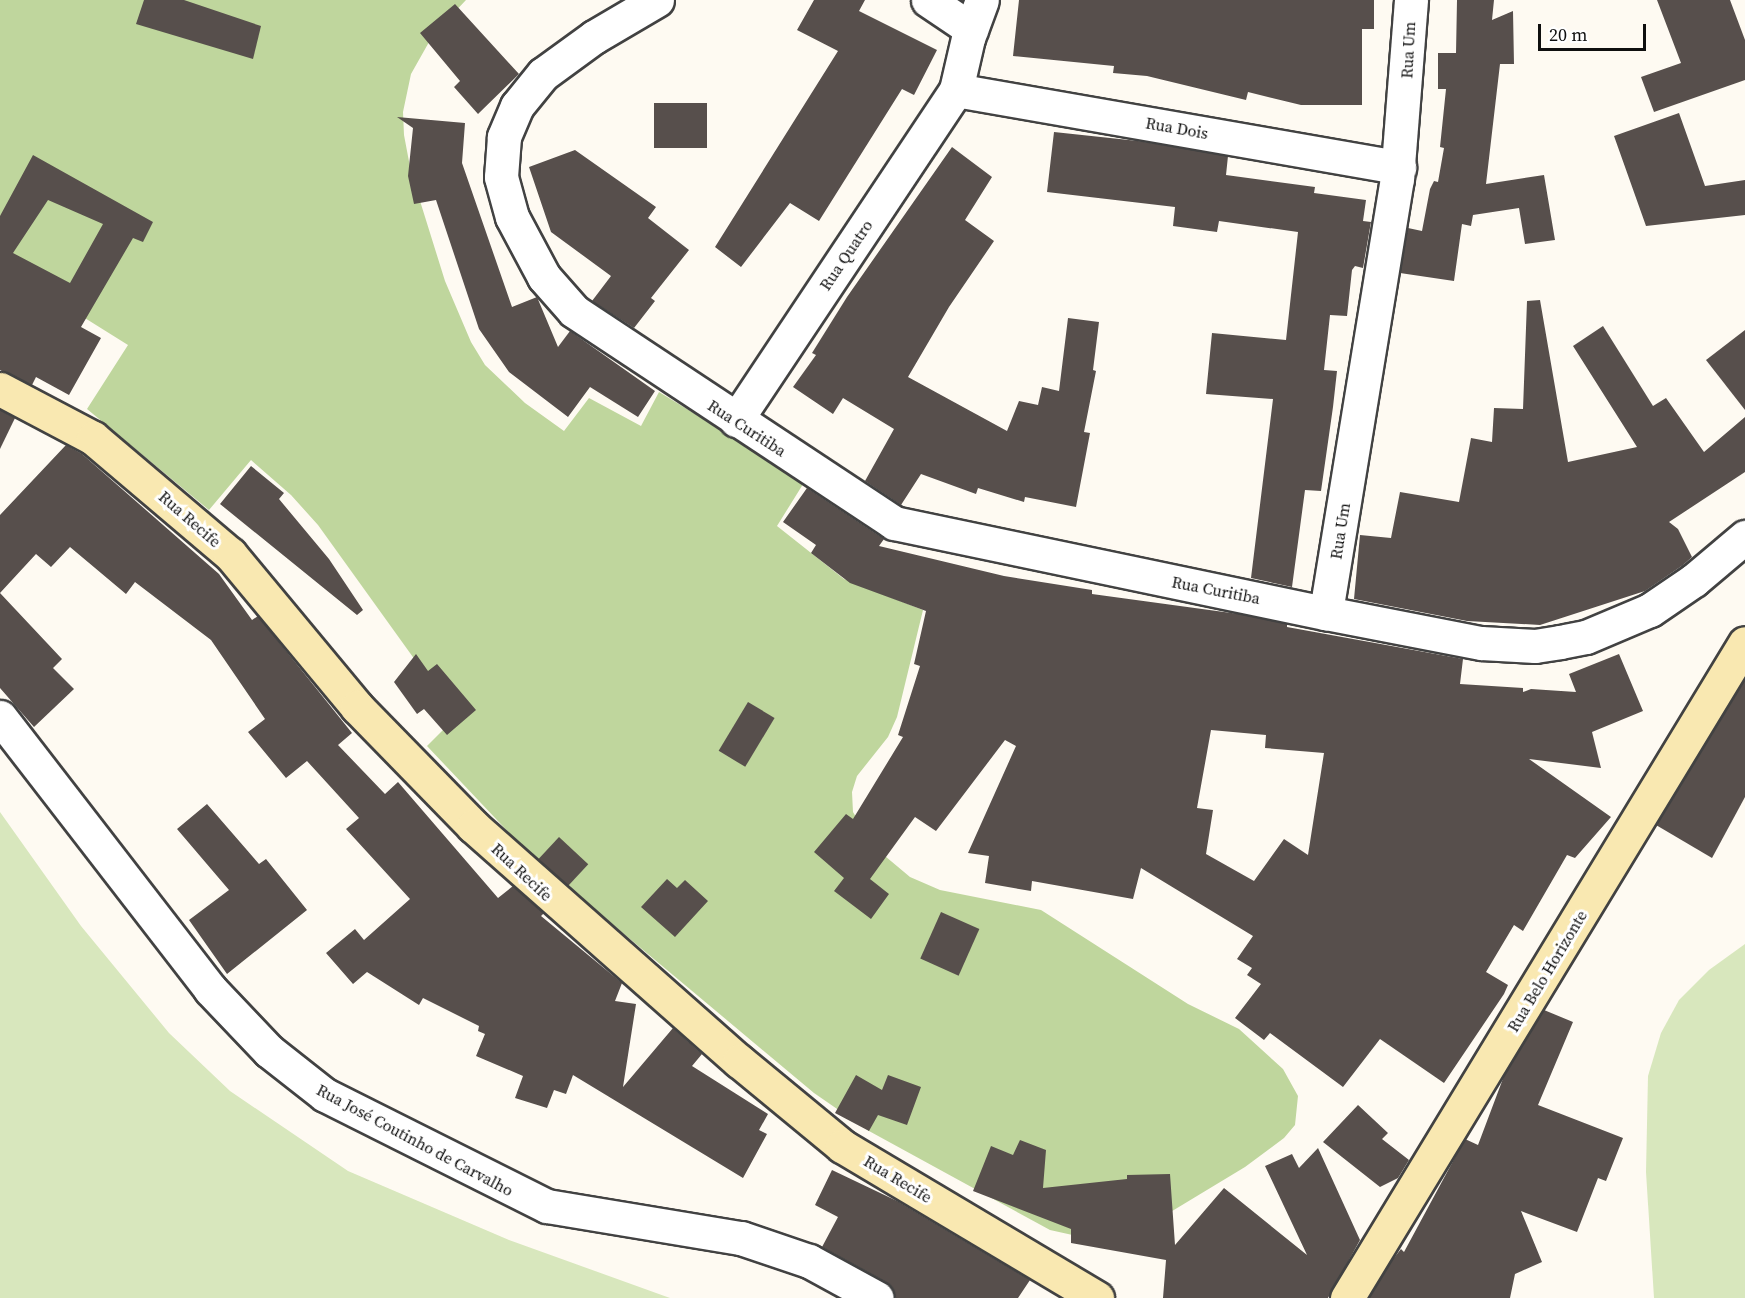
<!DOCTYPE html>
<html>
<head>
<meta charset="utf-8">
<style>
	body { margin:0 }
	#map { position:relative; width:1745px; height:1298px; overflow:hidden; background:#fefaf2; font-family:"Source Serif 4",serif }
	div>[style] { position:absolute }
	.green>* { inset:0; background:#d8e7bd }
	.forest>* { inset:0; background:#bfd69d }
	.building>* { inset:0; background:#574f4c; transform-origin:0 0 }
	.roads { filter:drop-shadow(2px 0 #424242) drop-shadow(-2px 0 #424242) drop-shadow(0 2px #424242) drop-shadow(0 -2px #424242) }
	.street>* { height:33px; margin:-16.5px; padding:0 16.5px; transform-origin:16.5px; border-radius:16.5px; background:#fff }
	.secondary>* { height:33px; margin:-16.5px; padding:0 16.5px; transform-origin:16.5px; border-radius:16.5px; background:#f9e8b1 }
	span { translate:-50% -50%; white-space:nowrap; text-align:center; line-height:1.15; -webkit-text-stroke:6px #fff; paint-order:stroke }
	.street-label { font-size:16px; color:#0f0f0f }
	.scale { position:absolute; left:1538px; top:24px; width:108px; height:27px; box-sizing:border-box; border:3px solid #0f0f0f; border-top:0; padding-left:8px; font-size:18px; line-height:21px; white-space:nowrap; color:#0f0f0f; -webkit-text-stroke:4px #fff; paint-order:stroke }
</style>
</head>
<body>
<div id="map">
	<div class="green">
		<div style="clip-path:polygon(0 812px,81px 926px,169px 1033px,230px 1091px,348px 1171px,509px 1240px,670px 1298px,0 1298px)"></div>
		<div style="clip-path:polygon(1745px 944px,1745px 1298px,1654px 1298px,1646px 1172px,1648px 1076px,1661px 1033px,1679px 1000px,1709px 970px)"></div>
	</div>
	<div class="forest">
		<div style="clip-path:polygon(0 0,466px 0,433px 35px,411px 74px,403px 112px,404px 135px,411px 172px,445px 281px,471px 342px,485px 365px,525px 403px,564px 431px,589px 398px,641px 426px,659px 392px,805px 481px,777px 526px,844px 579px,923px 610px,897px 717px,888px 737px,857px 776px,852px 792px,853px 812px,873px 846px,910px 877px,940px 890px,1041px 910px,1188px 1004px,1239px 1029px,1283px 1069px,1298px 1096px,1295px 1125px,1284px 1138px,1245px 1167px,1154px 1222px,1086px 1238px,1050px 1230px,869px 1131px,814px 1093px,532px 857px,427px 746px,456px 717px,318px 525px,291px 495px,251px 460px,209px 510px,87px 409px,128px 345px,0 265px)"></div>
	</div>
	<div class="building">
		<div style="clip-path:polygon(144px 0,184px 0,261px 26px,253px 59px,136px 24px)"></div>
		<div style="clip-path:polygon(814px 0,865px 0,859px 11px,937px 50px,914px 95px,902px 89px,819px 221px,790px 203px,741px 267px,715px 247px,838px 51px,797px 30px)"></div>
		<div style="clip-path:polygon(1019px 0,1374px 0,1374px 29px,1362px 29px,1362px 105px,1301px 105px,1248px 92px,1246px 100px,1147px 76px,1113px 73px,1114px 66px,1013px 56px)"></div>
		<div style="clip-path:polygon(1457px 0,1494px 0,1492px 20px,1513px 11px,1514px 64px,1500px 64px,1486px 184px,1544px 175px,1555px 240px,1525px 244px,1519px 208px,1473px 215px,1471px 226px,1462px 224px,1454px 281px,1400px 273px,1408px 228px,1422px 231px,1430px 189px,1434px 181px,1438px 182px,1444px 148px,1440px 147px,1446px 89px,1438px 89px,1438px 53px,1456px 53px)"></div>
		<div style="clip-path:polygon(1657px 0,1730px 0,1745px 40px,1745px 80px,1654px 112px,1641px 77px,1681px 63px)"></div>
		<div style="clip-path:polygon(455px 4px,519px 74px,478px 114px,454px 87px,460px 81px,420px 33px)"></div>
		<div style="left:707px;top:103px;width:45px;height:53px;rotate:90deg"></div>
		<div style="clip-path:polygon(1679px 113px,1705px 186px,1745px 180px,1745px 215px,1646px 226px,1614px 136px)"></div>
		<div style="clip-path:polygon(397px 117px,465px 123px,462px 163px,512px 307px,537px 297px,558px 347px,570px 331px,655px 391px,638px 417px,590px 387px,568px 417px,509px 372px,479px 329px,436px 200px,414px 204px,408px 176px,413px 128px)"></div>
		<div style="clip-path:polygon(1054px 132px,1138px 141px,1228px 156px,1226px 175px,1315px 187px,1314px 193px,1366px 200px,1363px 221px,1371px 222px,1363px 268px,1355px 266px,1352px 270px,1347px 316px,1330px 315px,1324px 370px,1337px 371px,1333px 407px,1321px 491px,1305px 490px,1292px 587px,1251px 578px,1273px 399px,1206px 394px,1212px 333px,1286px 340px,1298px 232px,1219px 221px,1217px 232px,1173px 226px,1175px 207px,1047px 192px)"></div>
		<div style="clip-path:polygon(952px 147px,992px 177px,965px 220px,994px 241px,949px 307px,908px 377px,1007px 431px,1019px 401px,1038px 405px,1042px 387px,1059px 391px,1068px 318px,1099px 322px,1093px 370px,1096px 371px,1084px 432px,1090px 433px,1076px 507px,1025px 497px,1024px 502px,978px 488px,976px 494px,921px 474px,901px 505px,865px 481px,894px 429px,843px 398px,833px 414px,793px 387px,816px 355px,812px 353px,847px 297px)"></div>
		<div style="clip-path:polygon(575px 150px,656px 207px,648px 218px,689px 250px,651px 298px,655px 301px,634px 328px,592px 301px,611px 276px,551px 232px,529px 167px)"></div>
		<div style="clip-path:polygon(evenodd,33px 155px,153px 222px,143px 242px,133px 238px,81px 327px,101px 338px,69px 395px,36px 377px,32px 385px,0 370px,0 216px,33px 155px,48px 200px,103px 224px,70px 283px,13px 253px,48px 200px)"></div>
		<div style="clip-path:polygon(1540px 300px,1568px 462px,1637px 447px,1573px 346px,1603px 326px,1653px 406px,1666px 398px,1704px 452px,1745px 417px,1745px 472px,1669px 522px,1678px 529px,1692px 557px,1683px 565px,1645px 591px,1540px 625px,1467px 621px,1354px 599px,1360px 535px,1391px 538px,1400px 492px,1459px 502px,1471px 438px,1492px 442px,1494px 408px,1523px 409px,1527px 301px)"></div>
		<div style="clip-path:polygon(1745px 330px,1745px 410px,1706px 360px)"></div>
		<div style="clip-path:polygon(0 410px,15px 418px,0 449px)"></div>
		<div style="clip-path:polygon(66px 445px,82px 454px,219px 574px,252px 620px,258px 616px,352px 733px,338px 745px,385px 794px,398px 782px,498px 898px,513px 886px,544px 913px,541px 916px,622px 983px,615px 1001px,636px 1004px,623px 1087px,673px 1028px,702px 1054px,692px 1066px,768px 1114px,759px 1130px,767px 1134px,743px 1178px,573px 1075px,566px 1094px,554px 1090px,547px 1108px,515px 1098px,523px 1076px,476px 1056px,485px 1034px,478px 1031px,479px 1026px,423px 998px,419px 1005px,367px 972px,353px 984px,326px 953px,355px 929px,364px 940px,410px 899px,346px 829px,359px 818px,307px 761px,286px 778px,248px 732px,265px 719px,211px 640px,135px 582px,126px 594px,70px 547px,51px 567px,36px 554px,0 593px,0 515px)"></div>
		<div style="clip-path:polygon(251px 466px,284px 493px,279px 499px,329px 559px,363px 610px,357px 615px,220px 504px)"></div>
		<div style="clip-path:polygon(evenodd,807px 488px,884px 539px,879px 546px,1004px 576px,1092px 590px,1092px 594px,1246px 615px,1287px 624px,1287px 627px,1463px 659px,1460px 684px,1523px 688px,1523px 692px,1531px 689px,1576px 692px,1569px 674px,1619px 654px,1643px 711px,1592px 732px,1601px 768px,1529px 759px,1611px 817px,1575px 858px,1567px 855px,1523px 931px,1514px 925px,1486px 972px,1508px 985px,1504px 994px,1444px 1083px,1380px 1039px,1343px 1087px,1270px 1033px,1264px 1040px,1235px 1018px,1261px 984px,1247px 975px,1252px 968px,1237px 959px,1253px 936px,1141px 868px,1133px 899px,1032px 881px,1031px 891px,985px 883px,989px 856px,968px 853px,1016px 746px,1005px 740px,936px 831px,915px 817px,870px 879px,889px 894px,871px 919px,834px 891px,844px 878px,814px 852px,846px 814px,853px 819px,903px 737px,898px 735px,920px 666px,914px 664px,926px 611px,850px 583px,811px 553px,816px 545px,783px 522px,807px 488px,1211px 730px,1266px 735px,1265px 748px,1324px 753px,1308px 855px,1284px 839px,1254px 881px,1206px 854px,1213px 810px,1197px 808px,1211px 730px)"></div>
		<div style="clip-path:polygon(0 593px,62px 659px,53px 668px,74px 689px,34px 727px,0 688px)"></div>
		<div style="clip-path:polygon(416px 654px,428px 671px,437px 664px,476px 710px,447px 735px,424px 709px,417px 714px,394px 682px)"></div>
		<div style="clip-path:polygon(1745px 679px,1745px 797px,1712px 858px,1656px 825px)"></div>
		<div style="left:748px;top:702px;width:31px;height:57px;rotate:31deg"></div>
		<div style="clip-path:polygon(207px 804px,259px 864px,266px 859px,307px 910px,227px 974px,189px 920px,229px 890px,177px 829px)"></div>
		<div style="left:559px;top:837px;width:40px;height:30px;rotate:43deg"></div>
		<div style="clip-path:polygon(667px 879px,677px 888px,685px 880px,708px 901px,675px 937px,641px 907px)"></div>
		<div style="left:941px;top:912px;width:42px;height:51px;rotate:24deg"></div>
		<div style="clip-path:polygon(1544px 1010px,1573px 1022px,1538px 1105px,1623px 1138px,1606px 1181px,1598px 1178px,1577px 1232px,1521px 1211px,1542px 1262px,1515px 1274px,1510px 1298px,1369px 1298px,1390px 1263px,1401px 1249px,1404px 1252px,1465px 1139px,1478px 1145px,1504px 1076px)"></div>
		<div style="clip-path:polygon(856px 1075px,882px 1090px,888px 1075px,921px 1087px,907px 1125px,878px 1115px,869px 1131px,835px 1113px)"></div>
		<div style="clip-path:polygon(1358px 1105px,1388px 1133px,1382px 1139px,1409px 1160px,1398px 1178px,1380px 1187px,1323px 1142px)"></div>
		<div style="clip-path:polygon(1020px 1140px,1046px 1150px,1043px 1188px,1127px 1179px,1127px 1175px,1170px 1174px,1175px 1245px,1224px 1188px,1307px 1255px,1265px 1166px,1292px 1154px,1299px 1168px,1318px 1148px,1360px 1240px,1328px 1298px,1163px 1298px,1166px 1260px,1071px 1243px,1071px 1229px,973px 1191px,991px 1146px,1013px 1155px)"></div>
		<div style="clip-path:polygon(832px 1170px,897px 1201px,1030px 1280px,1018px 1298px,896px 1298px,886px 1282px,822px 1247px,838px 1217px,815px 1205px)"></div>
	</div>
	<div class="roads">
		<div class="street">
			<div style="left:657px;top:0;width:73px;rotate:149.6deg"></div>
			<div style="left:594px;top:37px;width:63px;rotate:144deg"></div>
			<div style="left:543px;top:74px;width:41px;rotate:129.1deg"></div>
			<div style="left:517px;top:106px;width:34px;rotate:113deg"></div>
			<div style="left:504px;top:137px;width:40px;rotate:94.3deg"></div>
			<div style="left:501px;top:177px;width:41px;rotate:74.6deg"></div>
			<div style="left:512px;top:217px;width:68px;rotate:61.9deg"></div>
			<div style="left:544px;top:277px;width:45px;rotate:48.6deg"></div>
			<div style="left:574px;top:311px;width:384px;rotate:33.5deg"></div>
			<div style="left:894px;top:523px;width:441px;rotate:11.8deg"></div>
			<div style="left:928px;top:0;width:52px;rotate:34deg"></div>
			<div style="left:1411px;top:0;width:179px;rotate:94.5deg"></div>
			<div style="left:1397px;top:178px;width:441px;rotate:99.3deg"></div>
			<div style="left:1326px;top:613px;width:158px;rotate:11deg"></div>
			<div style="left:1481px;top:643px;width:54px;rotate:3.2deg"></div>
			<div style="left:1535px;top:646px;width:25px;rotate:-9deg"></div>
			<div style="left:1560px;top:642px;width:26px;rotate:-11deg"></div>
			<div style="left:1586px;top:637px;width:69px;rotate:-22.9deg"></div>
			<div style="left:1650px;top:610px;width:53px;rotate:-34.3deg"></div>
			<div style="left:1694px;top:580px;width:67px;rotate:-40.1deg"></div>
			<div style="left:956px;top:90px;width:450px;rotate:9.9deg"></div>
			<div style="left:736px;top:420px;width:397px;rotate:-56.3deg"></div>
			<div style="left:956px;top:90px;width:53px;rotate:-77deg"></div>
			<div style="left:968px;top:38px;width:40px;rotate:-69.8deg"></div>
			<div style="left:0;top:717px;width:344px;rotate:52.3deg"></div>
			<div style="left:210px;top:989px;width:86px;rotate:46.4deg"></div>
			<div style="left:269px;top:1051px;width:71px;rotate:38.2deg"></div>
			<div style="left:325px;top:1095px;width:248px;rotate:26.6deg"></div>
			<div style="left:547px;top:1206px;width:197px;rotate:9.4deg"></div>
			<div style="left:741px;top:1238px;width:72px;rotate:18.7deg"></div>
			<div style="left:809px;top:1261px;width:77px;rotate:28.6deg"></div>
		</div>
		<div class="secondary">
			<div style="left:0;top:389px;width:105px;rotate:27.8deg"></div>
			<div style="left:93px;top:438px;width:180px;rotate:40.3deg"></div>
			<div style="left:230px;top:554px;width:199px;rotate:50.3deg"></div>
			<div style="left:357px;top:707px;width:166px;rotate:45.7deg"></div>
			<div style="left:473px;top:826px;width:355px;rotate:41.5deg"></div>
			<div style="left:739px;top:1061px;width:134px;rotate:39.5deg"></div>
			<div style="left:842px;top:1146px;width:297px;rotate:30.8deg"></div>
			<div style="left:1347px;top:1298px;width:766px;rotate:-58.72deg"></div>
		</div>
	</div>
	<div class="street-label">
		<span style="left:1408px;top:50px;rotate:-87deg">Rua Um</span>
		<span style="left:1177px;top:128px;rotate:10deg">Rua Dois</span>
		<span style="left:846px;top:255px;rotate:-56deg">Rua Quatro</span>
		<span style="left:747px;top:428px;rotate:33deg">Rua Curitiba</span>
		<span style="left:190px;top:519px;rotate:41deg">Rua Recife</span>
		<span style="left:1340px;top:531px;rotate:-81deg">Rua Um</span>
		<span style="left:1216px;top:590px;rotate:11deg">Rua Curitiba</span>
		<span style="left:522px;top:872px;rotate:43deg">Rua Recife</span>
		<span style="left:1547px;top:971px;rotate:-59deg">Rua Belo Horizonte</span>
		<span style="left:415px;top:1140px;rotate:28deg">Rua José Coutinho de Carvalho</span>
		<span style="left:898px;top:1179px;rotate:31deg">Rua Recife</span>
	</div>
	<div class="scale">20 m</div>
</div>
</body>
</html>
